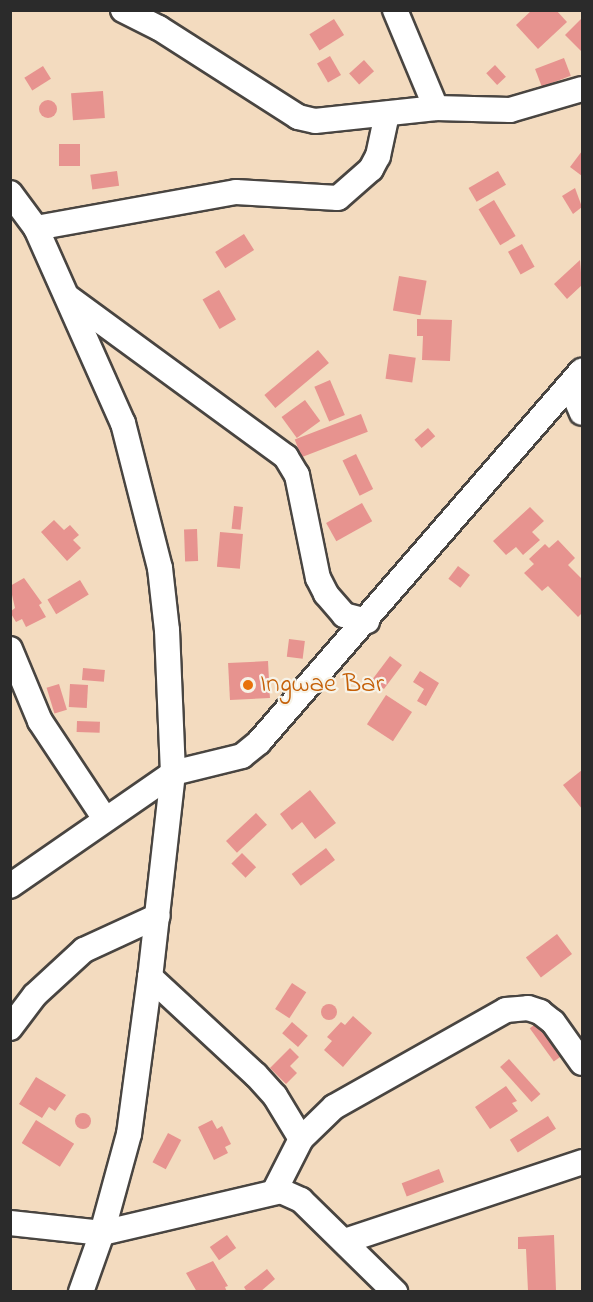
<!DOCTYPE html>
<html>
<head>
<meta charset="utf-8">
<style>
	body { margin:0 }
	#map { position:relative; width:593px; height:1302px; overflow:hidden; background:#f3dbbf; font-family:"Indie Flower",sans-serif }
	div>[style] { position:absolute }
	.building>* { inset:0; background:#e7938f; transform-origin:0 0 }
	.round { border-radius:50% }
	.roads { filter:drop-shadow(2px 0 #494541) drop-shadow(-2px 0 #494541) drop-shadow(0 2px #494541) drop-shadow(0 -2px #494541) }
	.minor>* { height:24px; margin:-12px; padding:0 12px; transform-origin:12px; border-radius:12px; background:#fff }
	.dots>* { width:16px; height:16px; translate:-50% -50%; box-sizing:border-box; border:3px solid #f7f3e8; border-radius:50% }
	span { translate:-50% -50%; white-space:nowrap; text-align:center; line-height:1.15; -webkit-text-stroke:4.5px #f7f3e8; paint-order:stroke }
	.food-label { font-size:27px; color:#c56008 }
	.left { translate:0 -50%; text-align:left }
	.frame { position:absolute; inset:0; border:12px solid #2b2b2b; pointer-events:none }
</style>
</head>
<body>
<div id="map">
	<div class="building">
		<div style="clip-path:polygon(532px 10px,556px 10px,567px 22px,538px 49px,516px 25px)"></div>
		<div style="clip-path:polygon(582px 18px,582px 52px,565px 35px)"></div>
		<div style="left:334px;top:19px;width:19px;height:29px;rotate:58deg"></div>
		<div style="left:330px;top:56px;width:22px;height:15px;rotate:60deg"></div>
		<div style="left:564px;top:58px;width:19px;height:31px;rotate:69deg"></div>
		<div style="left:364px;top:60px;width:15px;height:20px;rotate:48deg"></div>
		<div style="left:495px;top:65px;width:16px;height:12px;rotate:47deg"></div>
		<div style="left:43px;top:66px;width:15px;height:22px;rotate:58deg"></div>
		<div style="left:103px;top:91px;width:27px;height:32px;rotate:86deg"></div>
		<div class="round" style="left:39px;top:100px;width:18px;height:18px"></div>
		<div style="left:59px;top:144px;width:21px;height:22px"></div>
		<div style="clip-path:polygon(582px 151px,582px 176px,570px 167px)"></div>
		<div style="left:117px;top:171px;width:15px;height:27px;rotate:82deg"></div>
		<div style="left:498px;top:171px;width:16px;height:34px;rotate:60deg"></div>
		<div style="clip-path:polygon(575px 188px,582px 207px,573px 214px,562px 196px)"></div>
		<div style="left:494px;top:200px;width:42px;height:18px;rotate:59deg"></div>
		<div style="left:244px;top:234px;width:19px;height:34px;rotate:58deg"></div>
		<div style="left:522px;top:244px;width:26px;height:16px;rotate:61deg"></div>
		<div style="clip-path:polygon(580px 260px,582px 285px,567px 299px,554px 284px)"></div>
		<div style="left:399px;top:276px;width:28px;height:35px;rotate:10deg"></div>
		<div style="left:219px;top:290px;width:34px;height:19px;rotate:60deg"></div>
		<div style="clip-path:polygon(417px 319px,452px 320px,450px 361px,422px 360px,423px 336px,417px 336px)"></div>
		<div style="left:318px;top:350px;width:17px;height:70px;rotate:50deg"></div>
		<div style="left:389px;top:354px;width:27px;height:25px;rotate:8deg"></div>
		<div style="left:330px;top:380px;width:38px;height:17px;rotate:67deg"></div>
		<div style="left:305px;top:400px;width:26px;height:29px;rotate:54deg"></div>
		<div style="left:361px;top:414px;width:19px;height:71px;rotate:69deg"></div>
		<div style="left:428px;top:428px;width:11px;height:18px;rotate:49deg"></div>
		<div style="left:356px;top:454px;width:39px;height:15px;rotate:64deg"></div>
		<div style="left:362px;top:503px;width:21px;height:41px;rotate:61deg"></div>
		<div style="left:234px;top:506px;width:9px;height:23px;rotate:6deg"></div>
		<div style="clip-path:polygon(530px 507px,544px 521px,532px 532px,540px 540px,523px 555px,516px 547px,506px 555px,493px 541px)"></div>
		<div style="clip-path:polygon(54px 520px,64px 530px,70px 525px,79px 535px,73px 540px,81px 548px,67px 561px,41px 532px)"></div>
		<div style="left:197px;top:529px;width:32px;height:13px;rotate:88deg"></div>
		<div style="left:220px;top:532px;width:23px;height:35px;rotate:5deg"></div>
		<div style="clip-path:polygon(558px 540px,575px 558px,568px 565px,582px 579px,582px 613px,578px 617px,548px 586px,542px 591px,524px 573px,534px 564px,529px 559px,545px 544px,549px 548px)"></div>
		<div style="left:458px;top:566px;width:15px;height:16px;rotate:37deg"></div>
		<div style="clip-path:polygon(24px 578px,42px 603px,39px 605px,46px 617px,26px 627px,22px 619px,16px 622px,10px 612px,15px 608px,10px 586px)"></div>
		<div style="left:80px;top:580px;width:17px;height:38px;rotate:59deg"></div>
		<div style="left:289px;top:639px;width:16px;height:18px;rotate:7deg"></div>
		<div style="left:390px;top:656px;width:15px;height:30px;rotate:37deg"></div>
		<div style="left:268px;top:661px;width:37px;height:40px;rotate:87deg"></div>
		<div style="left:83px;top:668px;width:22px;height:12px;rotate:5deg"></div>
		<div style="clip-path:polygon(420px 671px,439px 683px,426px 706px,417px 701px,424px 689px,413px 682px)"></div>
		<div style="left:59px;top:684px;width:27px;height:13px;rotate:73deg"></div>
		<div style="left:70px;top:684px;width:18px;height:23px;rotate:3deg"></div>
		<div style="left:386px;top:695px;width:31px;height:35px;rotate:33deg"></div>
		<div style="left:77px;top:721px;width:23px;height:11px;rotate:2deg"></div>
		<div style="clip-path:polygon(582px 770px,582px 809px,563px 785px)"></div>
		<div style="clip-path:polygon(310px 790px,336px 823px,315px 839px,302px 822px,292px 830px,280px 814px)"></div>
		<div style="left:256px;top:813px;width:16px;height:41px;rotate:47deg"></div>
		<div style="left:326px;top:848px;width:15px;height:43px;rotate:53deg"></div>
		<div style="left:242px;top:853px;width:20px;height:15px;rotate:45deg"></div>
		<div style="left:557px;top:934px;width:25px;height:39px;rotate:53deg"></div>
		<div style="left:292px;top:983px;width:17px;height:31px;rotate:33deg"></div>
		<div class="round" style="left:321px;top:1004px;width:16px;height:16px"></div>
		<div style="clip-path:polygon(353px 1016px,372px 1033px,343px 1067px,324px 1050px,332px 1041px,327px 1037px,341px 1022px,345px 1025px)"></div>
		<div style="left:292px;top:1022px;width:21px;height:15px;rotate:41deg"></div>
		<div style="left:537px;top:1023px;width:41px;height:9px;rotate:54deg"></div>
		<div style="clip-path:polygon(290px 1048px,299px 1057px,290px 1066px,297px 1073px,286px 1084px,270px 1068px)"></div>
		<div style="left:509px;top:1059px;width:47px;height:12px;rotate:48deg"></div>
		<div style="clip-path:polygon(36px 1077px,66px 1095px,55px 1111px,49px 1107px,42px 1118px,19px 1104px)"></div>
		<div style="clip-path:polygon(506px 1086px,517px 1101px,512px 1103px,518px 1111px,490px 1129px,475px 1107px)"></div>
		<div class="round" style="left:75px;top:1113px;width:16px;height:16px"></div>
		<div style="left:548px;top:1116px;width:15px;height:45px;rotate:58deg"></div>
		<div style="left:36px;top:1120px;width:45px;height:27px;rotate:32deg"></div>
		<div style="clip-path:polygon(212px 1120px,217px 1129px,222px 1126px,231px 1144px,225px 1147px,228px 1153px,214px 1160px,198px 1127px)"></div>
		<div style="left:168px;top:1133px;width:15px;height:33px;rotate:28deg"></div>
		<div style="left:439px;top:1169px;width:14px;height:40px;rotate:69deg"></div>
		<div style="left:227px;top:1235px;width:16px;height:21px;rotate:55deg"></div>
		<div style="clip-path:polygon(554px 1235px,556px 1290px,528px 1291px,526px 1249px,518px 1249px,518px 1237px)"></div>
		<div style="clip-path:polygon(213px 1261px,228px 1286px,225px 1287px,227px 1292px,197px 1292px,186px 1273px)"></div>
		<div style="clip-path:polygon(267px 1269px,275px 1279px,260px 1292px,247px 1292px,244px 1287px)"></div>
	</div>
	<div class="roads">
		<div class="minor">
			<div style="left:123px;top:10px;width:40px;rotate:26.6deg"></div>
			<div style="left:159px;top:28px;width:165px;rotate:32.6deg"></div>
			<div style="left:298px;top:117px;width:17px;rotate:13deg"></div>
			<div style="left:315px;top:121px;width:122px;rotate:-6.1deg"></div>
			<div style="left:436px;top:108px;width:74px;rotate:1.5deg"></div>
			<div style="left:510px;top:110px;width:75px;rotate:-16.3deg"></div>
			<div style="left:395px;top:10px;width:106px;rotate:67.3deg"></div>
			<div style="left:10px;top:193px;width:44px;rotate:53.4deg"></div>
			<div style="left:36px;top:228px;width:214px;rotate:66deg"></div>
			<div style="left:123px;top:423px;width:150px;rotate:75.7deg"></div>
			<div style="left:160px;top:568px;width:62px;rotate:83.6deg"></div>
			<div style="left:167px;top:630px;width:143px;rotate:87.6deg"></div>
			<div style="left:173px;top:773px;width:205px;rotate:96.4deg"></div>
			<div style="left:150px;top:977px;width:158px;rotate:97.6deg"></div>
			<div style="left:129px;top:1134px;width:103px;rotate:105.3deg"></div>
			<div style="left:102px;top:1233px;width:63px;rotate:109.6deg"></div>
			<div style="left:36px;top:228px;width:203px;rotate:-10.2deg"></div>
			<div style="left:236px;top:192px;width:102px;rotate:3.4deg"></div>
			<div style="left:338px;top:198px;width:44px;rotate:-41.3deg"></div>
			<div style="left:371px;top:169px;width:15px;rotate:-62deg"></div>
			<div style="left:378px;top:156px;width:43px;rotate:-77.9deg"></div>
			<div style="left:69px;top:298px;width:269px;rotate:36.2deg"></div>
			<div style="left:286px;top:457px;width:21px;rotate:59deg"></div>
			<div style="left:297px;top:475px;width:105px;rotate:78.5deg"></div>
			<div style="left:318px;top:578px;width:18px;rotate:63deg"></div>
			<div style="left:326px;top:594px;width:28px;rotate:49deg"></div>
			<div style="left:344px;top:615px;width:24px;rotate:15deg"></div>
			<div style="left:570px;top:385px;width:30px;rotate:67deg"></div>
			<div style="left:10px;top:649px;width:78px;rotate:67.4deg"></div>
			<div style="left:40px;top:721px;width:118px;rotate:56.4deg"></div>
			<div style="left:10px;top:886px;width:198px;rotate:-34.7deg"></div>
			<div style="left:173px;top:773px;width:71px;rotate:-13.8deg"></div>
			<div style="left:242px;top:756px;width:22px;rotate:-39deg"></div>
			<div style="left:259px;top:742px;width:492px;rotate:-49deg"></div>
			<div style="left:150px;top:977px;width:144px;rotate:42.8deg"></div>
			<div style="left:256px;top:1075px;width:28px;rotate:48deg"></div>
			<div style="left:275px;top:1096px;width:50px;rotate:58.8deg"></div>
			<div style="left:10px;top:1028px;width:41px;rotate:-52.9deg"></div>
			<div style="left:35px;top:995px;width:67px;rotate:-42.6deg"></div>
			<div style="left:84px;top:950px;width:81px;rotate:-24.7deg"></div>
			<div style="left:275px;top:1190px;width:57px;rotate:-63deg"></div>
			<div style="left:301px;top:1139px;width:46px;rotate:-44.1deg"></div>
			<div style="left:334px;top:1107px;width:197px;rotate:-29.4deg"></div>
			<div style="left:506px;top:1010px;width:22px;rotate:-5deg"></div>
			<div style="left:528px;top:1008px;width:13px;rotate:18deg"></div>
			<div style="left:540px;top:1012px;width:16px;rotate:38deg"></div>
			<div style="left:553px;top:1022px;width:50px;rotate:54.7deg"></div>
			<div style="left:10px;top:1223px;width:93px;rotate:6.2deg"></div>
			<div style="left:102px;top:1233px;width:184px;rotate:-13.2deg"></div>
			<div style="left:281px;top:1191px;width:22px;rotate:24deg"></div>
			<div style="left:301px;top:1200px;width:132px;rotate:44.4deg"></div>
			<div style="left:345px;top:1241px;width:250px;rotate:-18.4deg"></div>
		</div>
	</div>
	<div class="dots">
		<div style="left:248px;top:685px;background:#e8710a"></div>
	</div>
	<div class="food-label">
		<span class="left" style="left:260px;top:685px">Ingwae Bar</span>
	</div>
	<div class="frame"></div>
</div>
</body>
</html>
